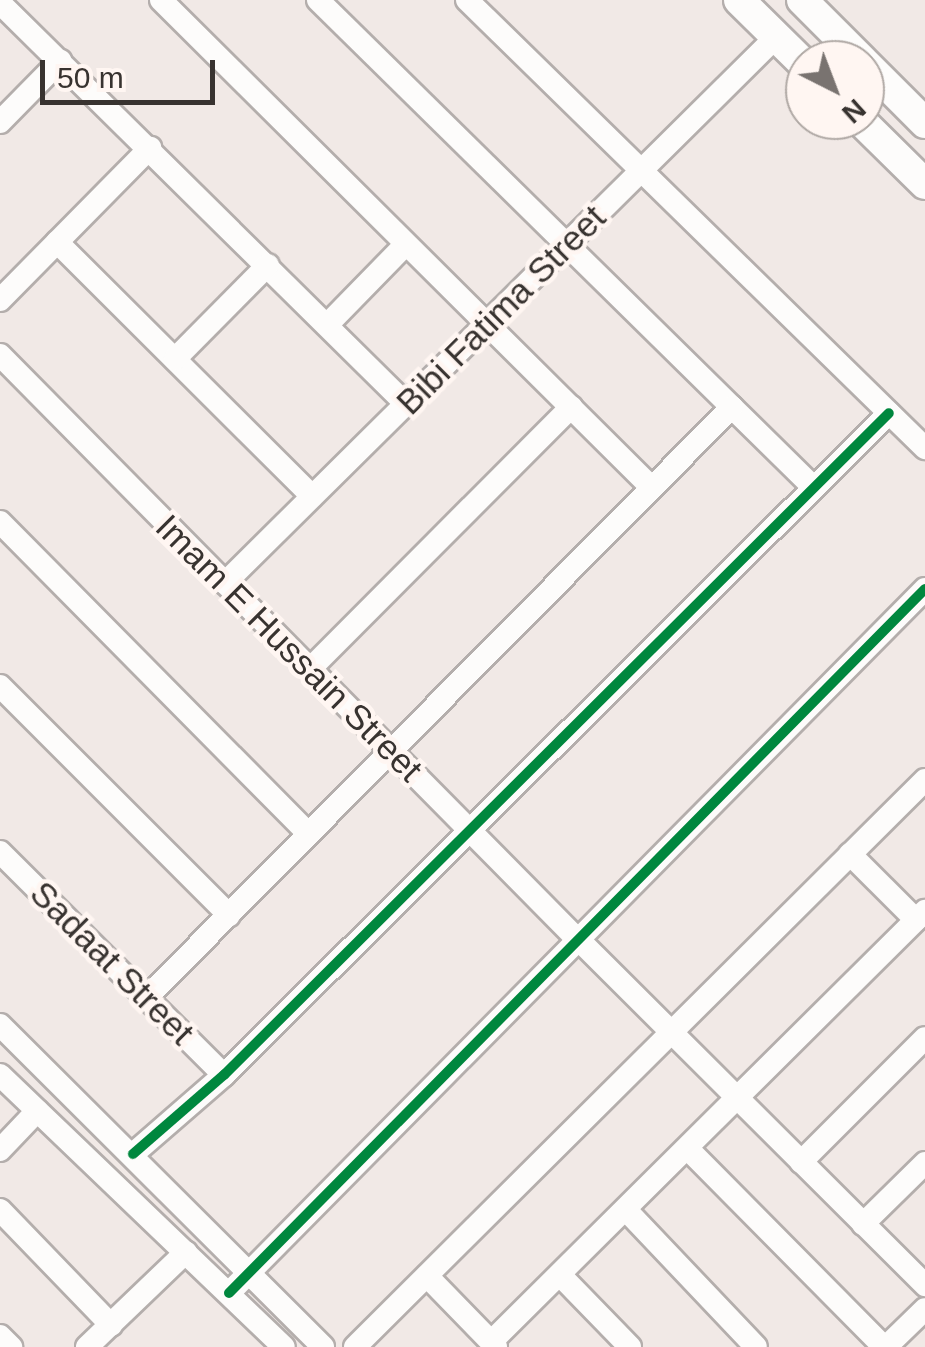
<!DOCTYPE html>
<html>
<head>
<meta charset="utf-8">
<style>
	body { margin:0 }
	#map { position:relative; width:925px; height:1347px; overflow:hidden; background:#f1e9e6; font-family:Helvetica,sans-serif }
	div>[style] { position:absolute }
	.roads { filter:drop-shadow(2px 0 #b4aeac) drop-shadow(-2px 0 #b4aeac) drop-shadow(0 2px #b4aeac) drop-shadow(0 -2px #b4aeac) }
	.minor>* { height:22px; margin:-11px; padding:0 11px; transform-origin:11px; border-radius:11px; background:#fdfcfb }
	.major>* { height:30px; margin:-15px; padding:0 15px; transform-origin:15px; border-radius:15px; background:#fdfcfb }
	.cycleway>* { height:10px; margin:-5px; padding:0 5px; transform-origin:5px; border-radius:5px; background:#00873e }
	span { translate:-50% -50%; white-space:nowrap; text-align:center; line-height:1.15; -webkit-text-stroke:9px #fff6f2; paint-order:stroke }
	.street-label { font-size:35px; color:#383330 }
	.north { position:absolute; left:785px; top:40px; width:100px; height:100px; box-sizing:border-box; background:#fff6f2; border:2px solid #afa8a4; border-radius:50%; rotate:138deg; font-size:28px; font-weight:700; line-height:40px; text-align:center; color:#383330 }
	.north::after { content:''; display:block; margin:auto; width:35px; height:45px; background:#797370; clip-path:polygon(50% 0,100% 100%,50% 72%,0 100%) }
	.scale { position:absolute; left:40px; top:60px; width:175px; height:45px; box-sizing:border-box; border:5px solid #383330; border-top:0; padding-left:12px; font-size:30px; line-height:35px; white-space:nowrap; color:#383330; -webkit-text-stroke:8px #fff6f2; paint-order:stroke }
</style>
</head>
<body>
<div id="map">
	<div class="roads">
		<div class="minor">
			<div style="left:161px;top:0;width:692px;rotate:44.82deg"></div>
			<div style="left:318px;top:0;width:694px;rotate:44.53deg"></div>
			<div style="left:467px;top:0;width:641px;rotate:44.37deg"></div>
			<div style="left:0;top:3px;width:571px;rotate:44.65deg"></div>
			<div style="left:0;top:122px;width:86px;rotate:-45.5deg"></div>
			<div style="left:57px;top:242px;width:360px;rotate:44.9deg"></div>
			<div style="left:0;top:300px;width:214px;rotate:-45.4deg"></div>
			<div style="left:327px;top:325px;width:109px;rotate:-45.7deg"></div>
			<div style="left:0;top:355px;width:822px;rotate:45.34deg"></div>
			<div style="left:175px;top:359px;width:132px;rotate:-45.3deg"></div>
			<div style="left:0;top:522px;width:439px;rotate:45.3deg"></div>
			<div style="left:225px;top:583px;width:776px;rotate:-44.74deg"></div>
			<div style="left:310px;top:669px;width:370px;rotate:-45.1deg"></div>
			<div style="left:0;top:686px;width:324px;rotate:45deg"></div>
			<div style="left:0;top:852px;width:316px;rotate:44.9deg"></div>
			<div style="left:850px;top:854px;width:93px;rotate:45deg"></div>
			<div style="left:579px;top:940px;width:489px;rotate:44.9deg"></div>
			<div style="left:146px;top:998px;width:832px;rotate:-45.24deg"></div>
			<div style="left:0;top:1025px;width:456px;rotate:44.9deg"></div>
			<div style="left:0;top:1075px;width:393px;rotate:43.8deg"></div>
			<div style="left:688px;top:1149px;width:279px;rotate:45.3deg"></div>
			<div style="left:0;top:1150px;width:54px;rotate:-46.5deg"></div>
			<div style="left:133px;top:1154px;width:121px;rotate:-41deg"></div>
			<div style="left:224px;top:1075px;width:938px;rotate:-44.87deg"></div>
			<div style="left:801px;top:1162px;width:175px;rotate:-45deg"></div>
			<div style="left:0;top:1210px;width:160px;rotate:46deg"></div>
			<div style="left:627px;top:1211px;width:187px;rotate:46.5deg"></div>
			<div style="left:863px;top:1224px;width:87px;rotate:-44.5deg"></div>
			<div style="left:427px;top:1276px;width:99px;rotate:45.8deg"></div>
			<div style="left:561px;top:1276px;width:99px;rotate:45.8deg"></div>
			<div style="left:229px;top:1293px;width:990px;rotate:-45.33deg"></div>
			<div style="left:0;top:1336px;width:16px;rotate:45deg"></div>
			<div style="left:491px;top:1342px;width:612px;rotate:-44.8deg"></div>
			<div style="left:87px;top:1347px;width:137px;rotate:-43.8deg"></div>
			<div style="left:355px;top:1347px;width:804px;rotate:-44.85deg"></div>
			<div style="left:886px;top:1347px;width:54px;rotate:-44.3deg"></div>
		</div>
		<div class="major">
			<div style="left:739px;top:0;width:93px;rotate:44.6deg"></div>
			<div style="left:802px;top:0;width:85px;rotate:45deg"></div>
			<div style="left:865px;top:63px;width:85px;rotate:45deg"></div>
			<div style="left:860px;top:120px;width:91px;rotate:44.6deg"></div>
		</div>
	</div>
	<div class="cycleway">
		<div style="left:133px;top:1154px;width:121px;rotate:-41deg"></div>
		<div style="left:224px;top:1075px;width:938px;rotate:-44.87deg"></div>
		<div style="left:229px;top:1293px;width:990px;rotate:-45.33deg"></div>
	</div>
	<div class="street-label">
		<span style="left:501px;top:310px;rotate:-45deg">Bibi Fatima Street</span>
		<span style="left:289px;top:648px;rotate:45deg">Imam E Hussain Street</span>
		<span style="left:112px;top:963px;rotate:45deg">Sadaat Street</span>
	</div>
	<div class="north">N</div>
	<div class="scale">50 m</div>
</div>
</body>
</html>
